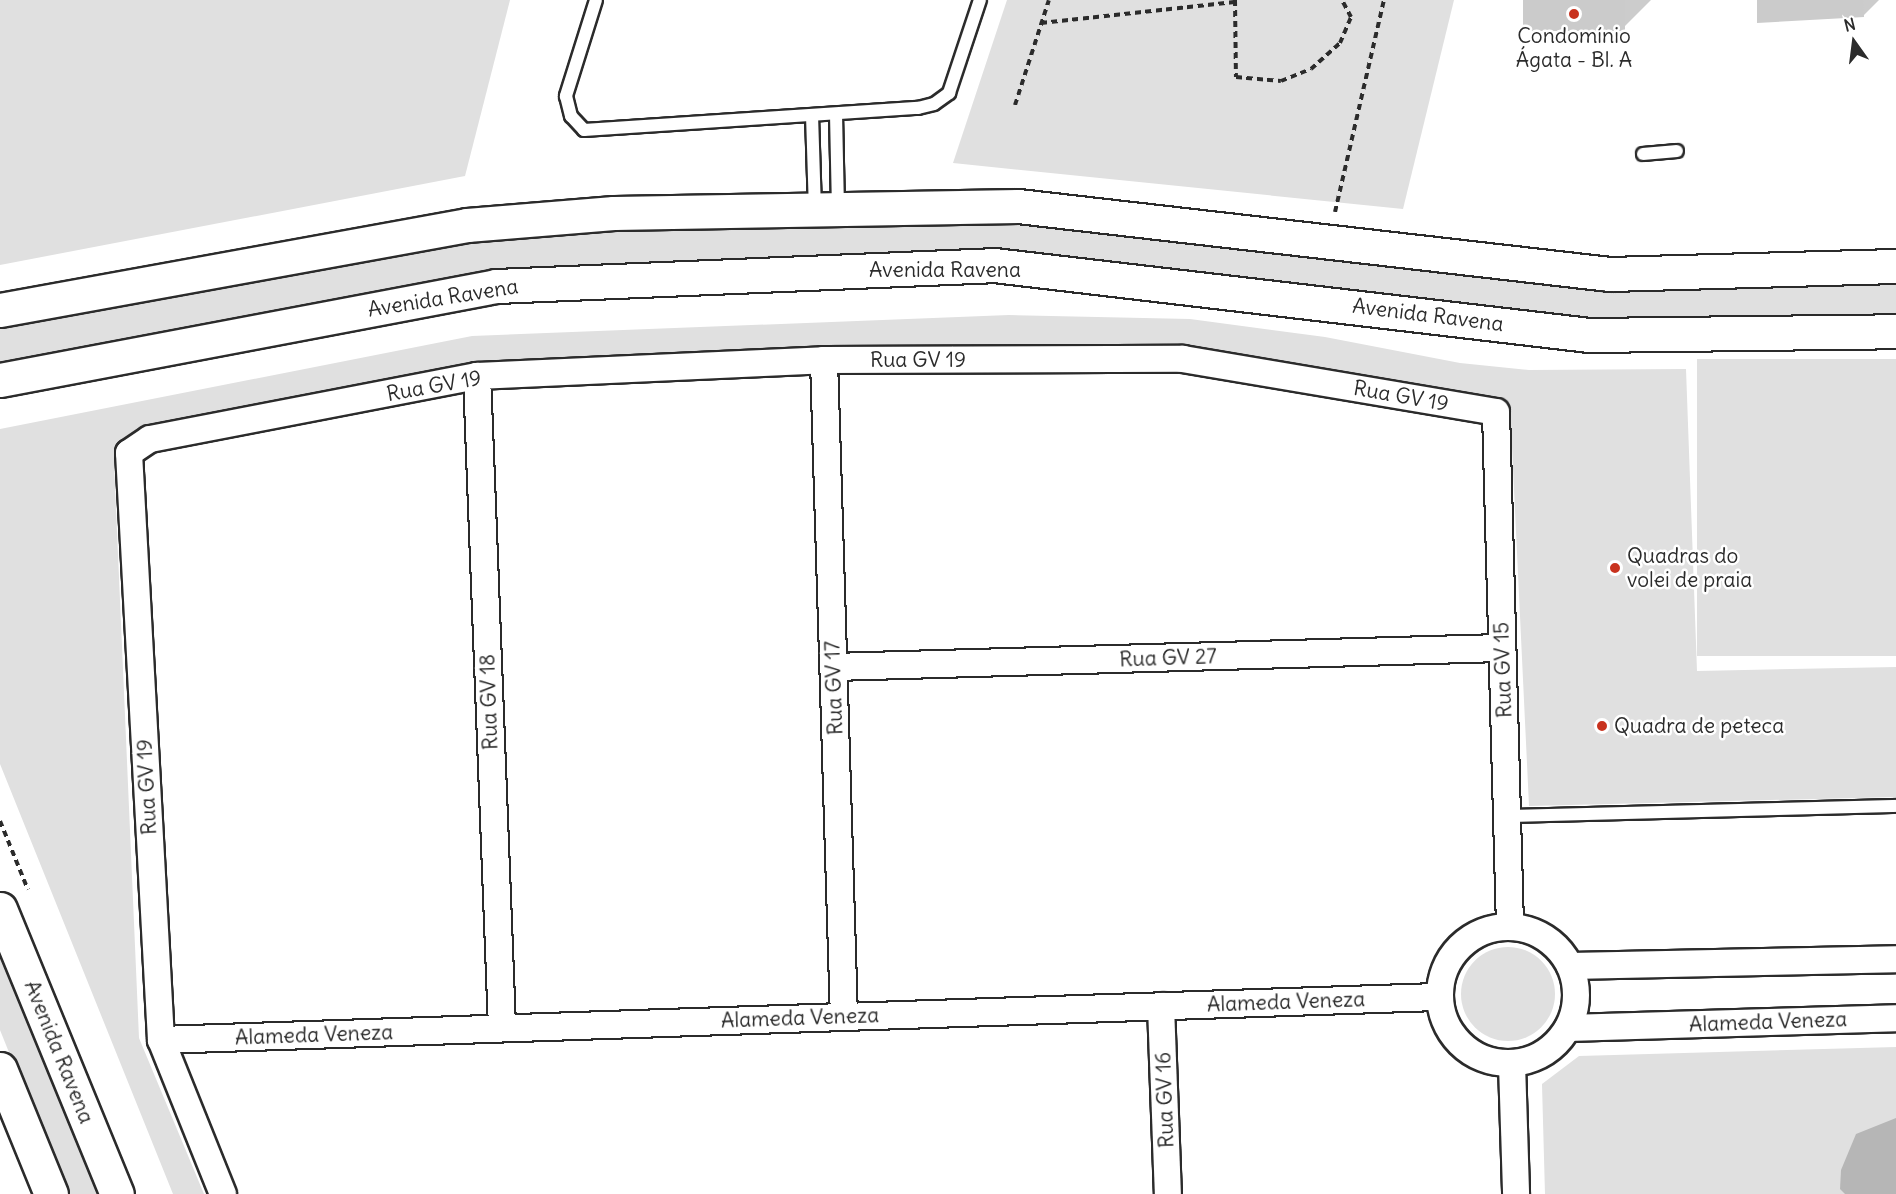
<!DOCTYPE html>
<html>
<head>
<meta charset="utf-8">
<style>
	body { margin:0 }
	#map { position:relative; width:1896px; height:1194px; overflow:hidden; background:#fff; font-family:Delius,sans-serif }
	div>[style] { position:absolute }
	.green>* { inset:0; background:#e0e0e0; transform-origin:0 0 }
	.round { border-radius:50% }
	.water>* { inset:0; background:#b6b6b6 }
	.shadow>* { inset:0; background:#0003 }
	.building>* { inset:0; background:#cbcbcb; transform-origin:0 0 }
	.path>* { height:4px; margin-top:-2px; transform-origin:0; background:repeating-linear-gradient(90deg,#2b2b2b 0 6px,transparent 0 10.5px) }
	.roads { filter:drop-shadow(2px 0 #2b2b2b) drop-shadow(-2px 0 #2b2b2b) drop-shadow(0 2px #2b2b2b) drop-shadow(0 -2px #2b2b2b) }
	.service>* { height:12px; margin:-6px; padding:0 6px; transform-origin:6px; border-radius:6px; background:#fff }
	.minor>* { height:26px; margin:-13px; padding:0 13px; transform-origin:13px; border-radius:13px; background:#fff }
	.minor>.ring { margin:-13px; padding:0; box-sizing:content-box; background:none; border:26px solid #fff; border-radius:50% }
	.secondary>* { height:33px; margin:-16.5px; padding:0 16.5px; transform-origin:16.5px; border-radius:16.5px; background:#fff }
	.dots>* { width:16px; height:16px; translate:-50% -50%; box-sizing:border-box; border:3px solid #fff; border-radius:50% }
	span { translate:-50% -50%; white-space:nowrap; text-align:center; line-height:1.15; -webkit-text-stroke:5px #fff; paint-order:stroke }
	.poi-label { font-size:21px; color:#2b2b2b }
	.left { translate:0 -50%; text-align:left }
	.street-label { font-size:21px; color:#2b2b2b }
	.north { position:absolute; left:1824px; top:12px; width:60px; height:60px; -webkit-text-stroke:4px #fff; paint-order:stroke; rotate:346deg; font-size:16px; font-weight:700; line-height:24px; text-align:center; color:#2b2b2b }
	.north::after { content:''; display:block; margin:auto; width:21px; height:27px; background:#2b2b2b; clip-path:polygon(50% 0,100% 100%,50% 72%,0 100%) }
</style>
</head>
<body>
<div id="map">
	<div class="green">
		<div style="clip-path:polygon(0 0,510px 0,465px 176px,0 265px)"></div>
		<div style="clip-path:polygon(1007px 0,1454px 0,1403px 209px,953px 163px)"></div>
		<div style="clip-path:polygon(1050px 219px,1464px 265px,1896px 275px,1896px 318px,1624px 323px,1044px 257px,494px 274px,0 363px,0 326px,402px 248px,559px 228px)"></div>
		<div style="clip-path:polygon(1009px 315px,1190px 319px,1325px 337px,1460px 363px,1529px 370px,1686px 369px,1697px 671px,1896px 667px,1896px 797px,1529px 806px,1510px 405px,1189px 347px,826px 348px,482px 365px,158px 424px,145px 428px,121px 448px,114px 462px,139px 1038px,204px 1194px,173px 1194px,0 764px,0 429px,472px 336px)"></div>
		<div style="left:1896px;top:359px;width:297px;height:199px;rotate:90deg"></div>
		<div style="clip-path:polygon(0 940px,103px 1194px,66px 1194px,0 1030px)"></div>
		<div class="round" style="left:1461px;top:947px;width:94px;height:94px"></div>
		<div style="clip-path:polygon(1896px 1047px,1896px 1194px,1545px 1194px,1542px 1084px,1579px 1056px)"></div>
	</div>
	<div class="water">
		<div style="clip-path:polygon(1896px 1118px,1896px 1194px,1845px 1194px,1840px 1189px,1841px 1170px,1856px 1134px)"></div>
	</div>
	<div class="shadow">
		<div style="clip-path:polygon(1525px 0,1651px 0,1625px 26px)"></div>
		<div style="clip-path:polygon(1759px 0,1879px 0,1863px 16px)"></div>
	</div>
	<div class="building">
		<div style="left:1523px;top:0;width:102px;height:31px"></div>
		<div style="clip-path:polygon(1757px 0,1863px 0,1864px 17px,1757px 23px)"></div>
	</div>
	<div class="path">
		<div style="left:1235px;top:0;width:77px;rotate:89.3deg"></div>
		<div style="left:1236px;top:77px;width:45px;rotate:5.1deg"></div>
		<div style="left:1281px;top:81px;width:32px;rotate:-22deg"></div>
		<div style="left:1311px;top:69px;width:39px;rotate:-42deg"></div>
		<div style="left:1340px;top:43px;width:28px;rotate:-67deg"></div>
		<div style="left:1351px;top:17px;width:19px;rotate:-118deg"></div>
		<div style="left:1041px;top:23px;width:195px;rotate:-6.2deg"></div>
		<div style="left:1015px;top:105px;width:110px;rotate:-72.1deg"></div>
		<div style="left:1335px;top:212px;width:218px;rotate:-77deg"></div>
		<div style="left:0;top:821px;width:74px;rotate:67.9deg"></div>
	</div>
	<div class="roads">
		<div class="service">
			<div style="left:596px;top:0;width:101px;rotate:107.4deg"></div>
			<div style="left:566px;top:96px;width:21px;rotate:76deg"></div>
			<div style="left:571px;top:116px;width:19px;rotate:47deg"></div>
			<div style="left:584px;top:130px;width:335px;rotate:-3.8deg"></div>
			<div style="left:918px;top:108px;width:16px;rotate:-14deg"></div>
			<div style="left:934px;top:104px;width:19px;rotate:-36deg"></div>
			<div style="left:949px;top:93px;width:98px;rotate:-71.6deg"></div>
			<div style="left:836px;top:114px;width:94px;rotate:88.8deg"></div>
			<div style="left:812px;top:115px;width:93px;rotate:88.2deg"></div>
			<div style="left:1643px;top:154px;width:34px;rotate:-5deg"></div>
			<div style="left:1507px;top:816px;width:389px;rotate:-1.5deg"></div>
		</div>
		<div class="minor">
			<div style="left:824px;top:360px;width:657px;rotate:88.26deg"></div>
			<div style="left:477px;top:376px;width:652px;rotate:87.8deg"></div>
			<div style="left:833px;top:667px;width:669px;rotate:-1.63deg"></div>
			<div class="ring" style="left:1440px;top:927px;width:110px;height:110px"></div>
			<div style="left:1570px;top:966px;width:326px;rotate:-1.2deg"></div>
			<div style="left:1161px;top:1006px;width:188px;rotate:87.9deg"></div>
			<div style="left:1568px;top:1028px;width:328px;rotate:-1.7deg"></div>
			<div style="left:161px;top:1040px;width:1279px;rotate:-1.93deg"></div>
			<div style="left:1512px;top:1064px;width:130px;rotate:88.2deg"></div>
			<div style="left:223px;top:1194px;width:166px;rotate:-111.9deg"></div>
			<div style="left:161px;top:1040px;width:588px;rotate:-93.12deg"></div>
			<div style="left:129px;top:453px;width:25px;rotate:-34deg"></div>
			<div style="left:150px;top:439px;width:333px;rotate:-10.9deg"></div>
			<div style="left:477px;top:376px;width:347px;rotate:-2.6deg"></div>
			<div style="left:824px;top:360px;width:359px;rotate:-0.2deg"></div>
			<div style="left:1183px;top:359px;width:317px;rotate:9.6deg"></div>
			<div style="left:1496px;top:412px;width:515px;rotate:88.44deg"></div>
		</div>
		<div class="secondary">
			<div style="left:0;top:310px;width:475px;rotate:-10.3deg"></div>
			<div style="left:467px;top:225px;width:147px;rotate:-4.7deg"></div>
			<div style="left:614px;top:213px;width:404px;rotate:-1deg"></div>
			<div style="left:1018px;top:206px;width:595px;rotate:6.56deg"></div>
			<div style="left:1609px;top:274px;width:287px;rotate:-1.6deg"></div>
			<div style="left:0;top:380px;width:505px;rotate:-10.73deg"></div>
			<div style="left:496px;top:286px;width:498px;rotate:-2.4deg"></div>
			<div style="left:994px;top:265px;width:599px;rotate:6.71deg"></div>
			<div style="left:1589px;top:335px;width:307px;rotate:-0.7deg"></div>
			<div style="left:0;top:909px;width:308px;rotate:67.7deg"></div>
			<div style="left:0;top:1069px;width:135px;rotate:67.8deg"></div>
		</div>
	</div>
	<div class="dots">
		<div style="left:1574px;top:14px;background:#c8321e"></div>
		<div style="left:1615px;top:568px;background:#c8321e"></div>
		<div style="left:1602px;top:726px;background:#c8321e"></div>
	</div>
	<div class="poi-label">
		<span style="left:1574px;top:48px">Condomínio<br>Ágata - Bl. A</span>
		<span class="left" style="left:1627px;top:568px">Quadras do<br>volei de praia</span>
		<span class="left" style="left:1614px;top:726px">Quadra de peteca</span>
	</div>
	<div class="street-label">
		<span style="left:945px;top:270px">Avenida Ravena</span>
		<span style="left:443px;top:298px;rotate:-9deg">Avenida Ravena</span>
		<span style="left:1428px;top:315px;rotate:7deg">Avenida Ravena</span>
		<span style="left:918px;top:360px">Rua GV 19</span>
		<span style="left:434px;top:386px;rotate:-10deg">Rua GV 19</span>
		<span style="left:1401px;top:396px;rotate:10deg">Rua GV 19</span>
		<span style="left:1168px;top:658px;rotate:-2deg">Rua GV 27</span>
		<span style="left:1503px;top:670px;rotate:-92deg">Rua GV 15</span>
		<span style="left:834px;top:688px;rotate:-92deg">Rua GV 17</span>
		<span style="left:489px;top:702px;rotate:-92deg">Rua GV 18</span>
		<span style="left:147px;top:787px;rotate:-93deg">Rua GV 19</span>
		<span style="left:1286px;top:1002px;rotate:-2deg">Alameda Veneza</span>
		<span style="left:800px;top:1018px;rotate:-2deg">Alameda Veneza</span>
		<span style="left:1768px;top:1022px;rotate:-2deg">Alameda Veneza</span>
		<span style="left:314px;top:1035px;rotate:-2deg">Alameda Veneza</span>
		<span style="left:59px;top:1052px;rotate:68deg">Avenida Ravena</span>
		<span style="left:1165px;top:1100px;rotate:-92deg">Rua GV 16</span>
	</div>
	<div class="north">N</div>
</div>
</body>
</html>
